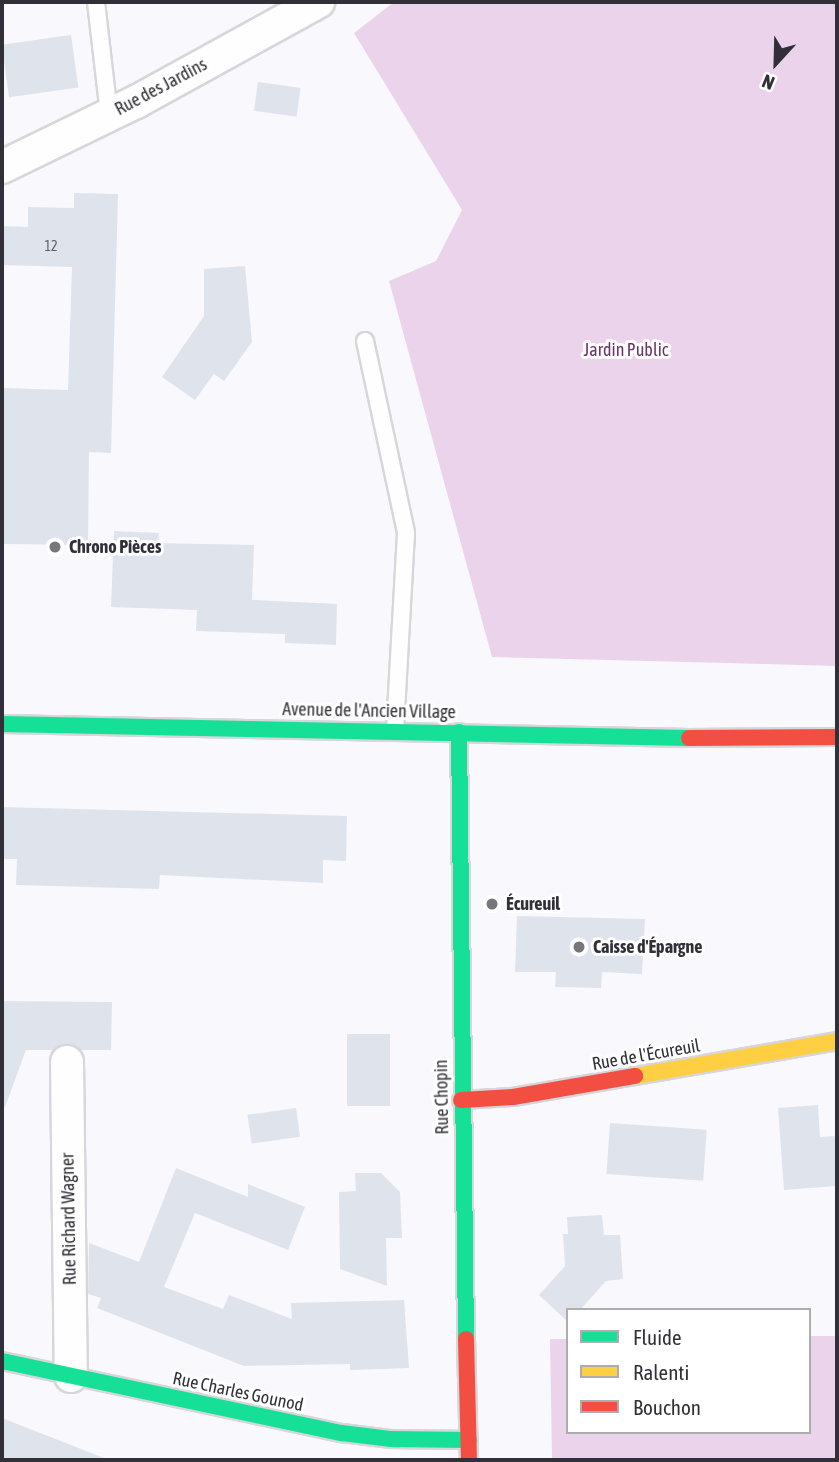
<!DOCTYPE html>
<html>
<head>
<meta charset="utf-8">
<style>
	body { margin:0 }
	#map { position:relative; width:839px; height:1462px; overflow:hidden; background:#f9f9fd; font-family:"Asap Condensed",sans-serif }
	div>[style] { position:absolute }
	.green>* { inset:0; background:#ebd4eb }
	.building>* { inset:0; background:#dfe3ec; transform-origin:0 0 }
	.roads { filter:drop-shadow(2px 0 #d6d6db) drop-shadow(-2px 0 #d6d6db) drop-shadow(0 2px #d6d6db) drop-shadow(0 -2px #d6d6db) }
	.lane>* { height:16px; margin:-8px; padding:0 8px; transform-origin:8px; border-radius:8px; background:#fefeff }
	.street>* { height:32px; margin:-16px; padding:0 16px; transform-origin:16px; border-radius:16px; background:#fefeff }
	.fast>* { height:16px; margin:-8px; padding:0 8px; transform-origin:8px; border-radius:8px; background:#16e098 }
	.slow>* { height:16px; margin:-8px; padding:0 8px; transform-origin:8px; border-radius:8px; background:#ffcf43 }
	.jam>* { height:16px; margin:-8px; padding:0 8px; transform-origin:8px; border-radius:8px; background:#f24e42 }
	.dots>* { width:19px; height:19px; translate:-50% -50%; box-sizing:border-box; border:4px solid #fff; border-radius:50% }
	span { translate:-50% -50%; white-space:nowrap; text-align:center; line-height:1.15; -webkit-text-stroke:6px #fff; paint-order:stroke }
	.number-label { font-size:14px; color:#5e5e67 }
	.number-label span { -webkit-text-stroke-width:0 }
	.street-label { font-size:18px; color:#313038 }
	.park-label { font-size:18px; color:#693367 }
	.poi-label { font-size:18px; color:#313038; font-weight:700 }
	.left { translate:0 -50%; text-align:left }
	.frame { position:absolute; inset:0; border:4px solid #313038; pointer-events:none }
	.legend { position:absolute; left:566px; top:1308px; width:245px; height:126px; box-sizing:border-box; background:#fff; border:2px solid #adacaf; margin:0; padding:9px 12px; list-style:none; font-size:21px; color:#313038 }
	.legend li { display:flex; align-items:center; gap:14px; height:35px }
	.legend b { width:35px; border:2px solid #adacaf }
	.north { position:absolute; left:741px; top:28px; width:70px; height:70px; -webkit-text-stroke:5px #fff; paint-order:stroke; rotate:202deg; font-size:19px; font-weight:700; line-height:28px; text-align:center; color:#313038 }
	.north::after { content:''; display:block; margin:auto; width:24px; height:32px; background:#313038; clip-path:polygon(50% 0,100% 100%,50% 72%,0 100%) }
</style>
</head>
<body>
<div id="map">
	<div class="green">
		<div style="clip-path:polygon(394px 2px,837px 2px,837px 666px,492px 657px,389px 281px,436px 261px,462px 210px,354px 33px)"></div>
		<div style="clip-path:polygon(809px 1336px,837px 1336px,837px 1460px,552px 1460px,550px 1339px,568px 1339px,568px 1432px,809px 1432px)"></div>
	</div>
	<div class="building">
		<div style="left:71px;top:35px;width:53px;height:70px;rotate:82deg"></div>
		<div style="left:258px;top:82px;width:43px;height:29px;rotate:8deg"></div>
		<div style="clip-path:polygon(74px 193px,118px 194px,111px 453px,89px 452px,88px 545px,2px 544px,2px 388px,68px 390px,72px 267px,2px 265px,2px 226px,28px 227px,28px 207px,74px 208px)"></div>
		<div style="clip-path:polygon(245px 266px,252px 342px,224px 381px,214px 374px,195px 400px,162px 377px,204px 316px,204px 269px)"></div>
		<div style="clip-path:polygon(114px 531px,159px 533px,158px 543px,254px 545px,252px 600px,337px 604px,336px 645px,285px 643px,285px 634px,196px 631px,197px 610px,111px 607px)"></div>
		<div style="clip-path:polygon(2px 807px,347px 816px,346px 861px,323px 860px,323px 883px,160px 875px,159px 889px,16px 885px,17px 859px,2px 859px)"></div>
		<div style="clip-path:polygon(517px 916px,645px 919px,642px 974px,602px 972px,601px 988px,555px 987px,556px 972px,515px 972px)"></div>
		<div style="clip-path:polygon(2px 1001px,112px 1002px,111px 1050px,80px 1050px,67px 1044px,54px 1050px,26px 1050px,5px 1107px,2px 1106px)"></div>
		<div style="left:347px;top:1034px;width:43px;height:72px"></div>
		<div style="clip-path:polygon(818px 1105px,820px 1137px,837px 1136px,837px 1186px,784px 1190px,778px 1108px)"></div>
		<div style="left:296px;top:1108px;width:29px;height:49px;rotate:82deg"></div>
		<div style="left:610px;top:1123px;width:97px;height:51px;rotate:4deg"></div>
		<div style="clip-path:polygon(176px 1168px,248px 1197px,248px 1184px,305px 1207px,288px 1250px,195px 1213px,164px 1287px,223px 1309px,229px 1295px,292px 1319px,291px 1303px,404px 1300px,409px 1368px,350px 1370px,350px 1364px,244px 1366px,97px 1308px,101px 1298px,88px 1294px,89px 1243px,139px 1262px)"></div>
		<div style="clip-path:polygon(355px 1173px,381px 1173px,400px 1192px,402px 1238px,386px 1238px,387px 1286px,340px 1269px,339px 1192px,356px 1191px)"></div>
		<div style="clip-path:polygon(602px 1215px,604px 1235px,620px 1235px,623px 1279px,606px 1281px,580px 1310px,568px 1310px,568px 1322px,539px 1295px,565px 1266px,563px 1234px,568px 1234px,567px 1217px)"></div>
		<div style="clip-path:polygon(2px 1418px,104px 1458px,103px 1460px,2px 1460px)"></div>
	</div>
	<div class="roads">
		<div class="lane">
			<div style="left:96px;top:2px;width:114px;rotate:83.4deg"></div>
			<div style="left:365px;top:341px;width:196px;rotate:77.9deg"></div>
			<div style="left:406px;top:533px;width:197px;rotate:93.2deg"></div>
		</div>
		<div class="street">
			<div style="left:2px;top:167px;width:149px;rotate:-25.9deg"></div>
			<div style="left:136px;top:102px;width:208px;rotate:-28.8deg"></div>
			<div style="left:67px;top:1062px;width:314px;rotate:89.3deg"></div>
		</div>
		<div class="fast">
			<div style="left:2px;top:724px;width:687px;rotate:1.17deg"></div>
			<div style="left:459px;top:732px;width:607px;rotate:89.34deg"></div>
			<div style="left:2px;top:1361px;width:348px;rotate:12deg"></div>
			<div style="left:342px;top:1433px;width:48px;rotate:7.1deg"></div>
			<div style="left:390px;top:1439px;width:79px;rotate:0.7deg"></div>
		</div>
		<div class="slow">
			<div style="left:635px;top:1076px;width:205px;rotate:-9.8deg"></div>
		</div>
		<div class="jam">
			<div style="left:689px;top:738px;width:148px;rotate:-0.4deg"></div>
			<div style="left:461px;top:1100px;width:52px;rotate:-3.3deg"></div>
			<div style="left:513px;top:1097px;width:124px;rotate:-9.8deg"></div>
			<div style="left:466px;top:1339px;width:121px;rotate:88.6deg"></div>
		</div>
	</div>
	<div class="dots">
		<div style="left:55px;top:547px;background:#77767d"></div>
		<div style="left:492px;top:904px;background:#77767d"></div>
		<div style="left:579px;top:947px;background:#77767d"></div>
	</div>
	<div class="number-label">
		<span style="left:51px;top:246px">12</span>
	</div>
	<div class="street-label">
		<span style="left:161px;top:87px;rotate:-28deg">Rue des Jardins</span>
		<span style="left:369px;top:711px;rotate:1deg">Avenue de l'Ancien Village</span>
		<span style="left:646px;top:1055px;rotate:-10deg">Rue de l'Écureuil</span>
		<span style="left:442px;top:1097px;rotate:-91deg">Rue Chopin</span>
		<span style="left:69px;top:1219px;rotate:-91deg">Rue Richard Wagner</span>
		<span style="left:238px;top:1392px;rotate:12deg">Rue Charles Gounod</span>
	</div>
	<div class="park-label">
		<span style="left:626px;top:350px">Jardin Public</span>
	</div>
	<div class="poi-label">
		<span class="left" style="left:69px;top:547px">Chrono Pièces</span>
		<span class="left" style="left:506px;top:904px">Écureuil</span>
		<span class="left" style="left:593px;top:947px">Caisse d'Épargne</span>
	</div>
	<div class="frame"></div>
	<ul class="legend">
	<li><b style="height:9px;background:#16e098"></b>Fluide</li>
	<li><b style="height:9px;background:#ffcf43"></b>Ralenti</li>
	<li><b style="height:9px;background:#f24e42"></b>Bouchon</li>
	</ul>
	<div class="north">N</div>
</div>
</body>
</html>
